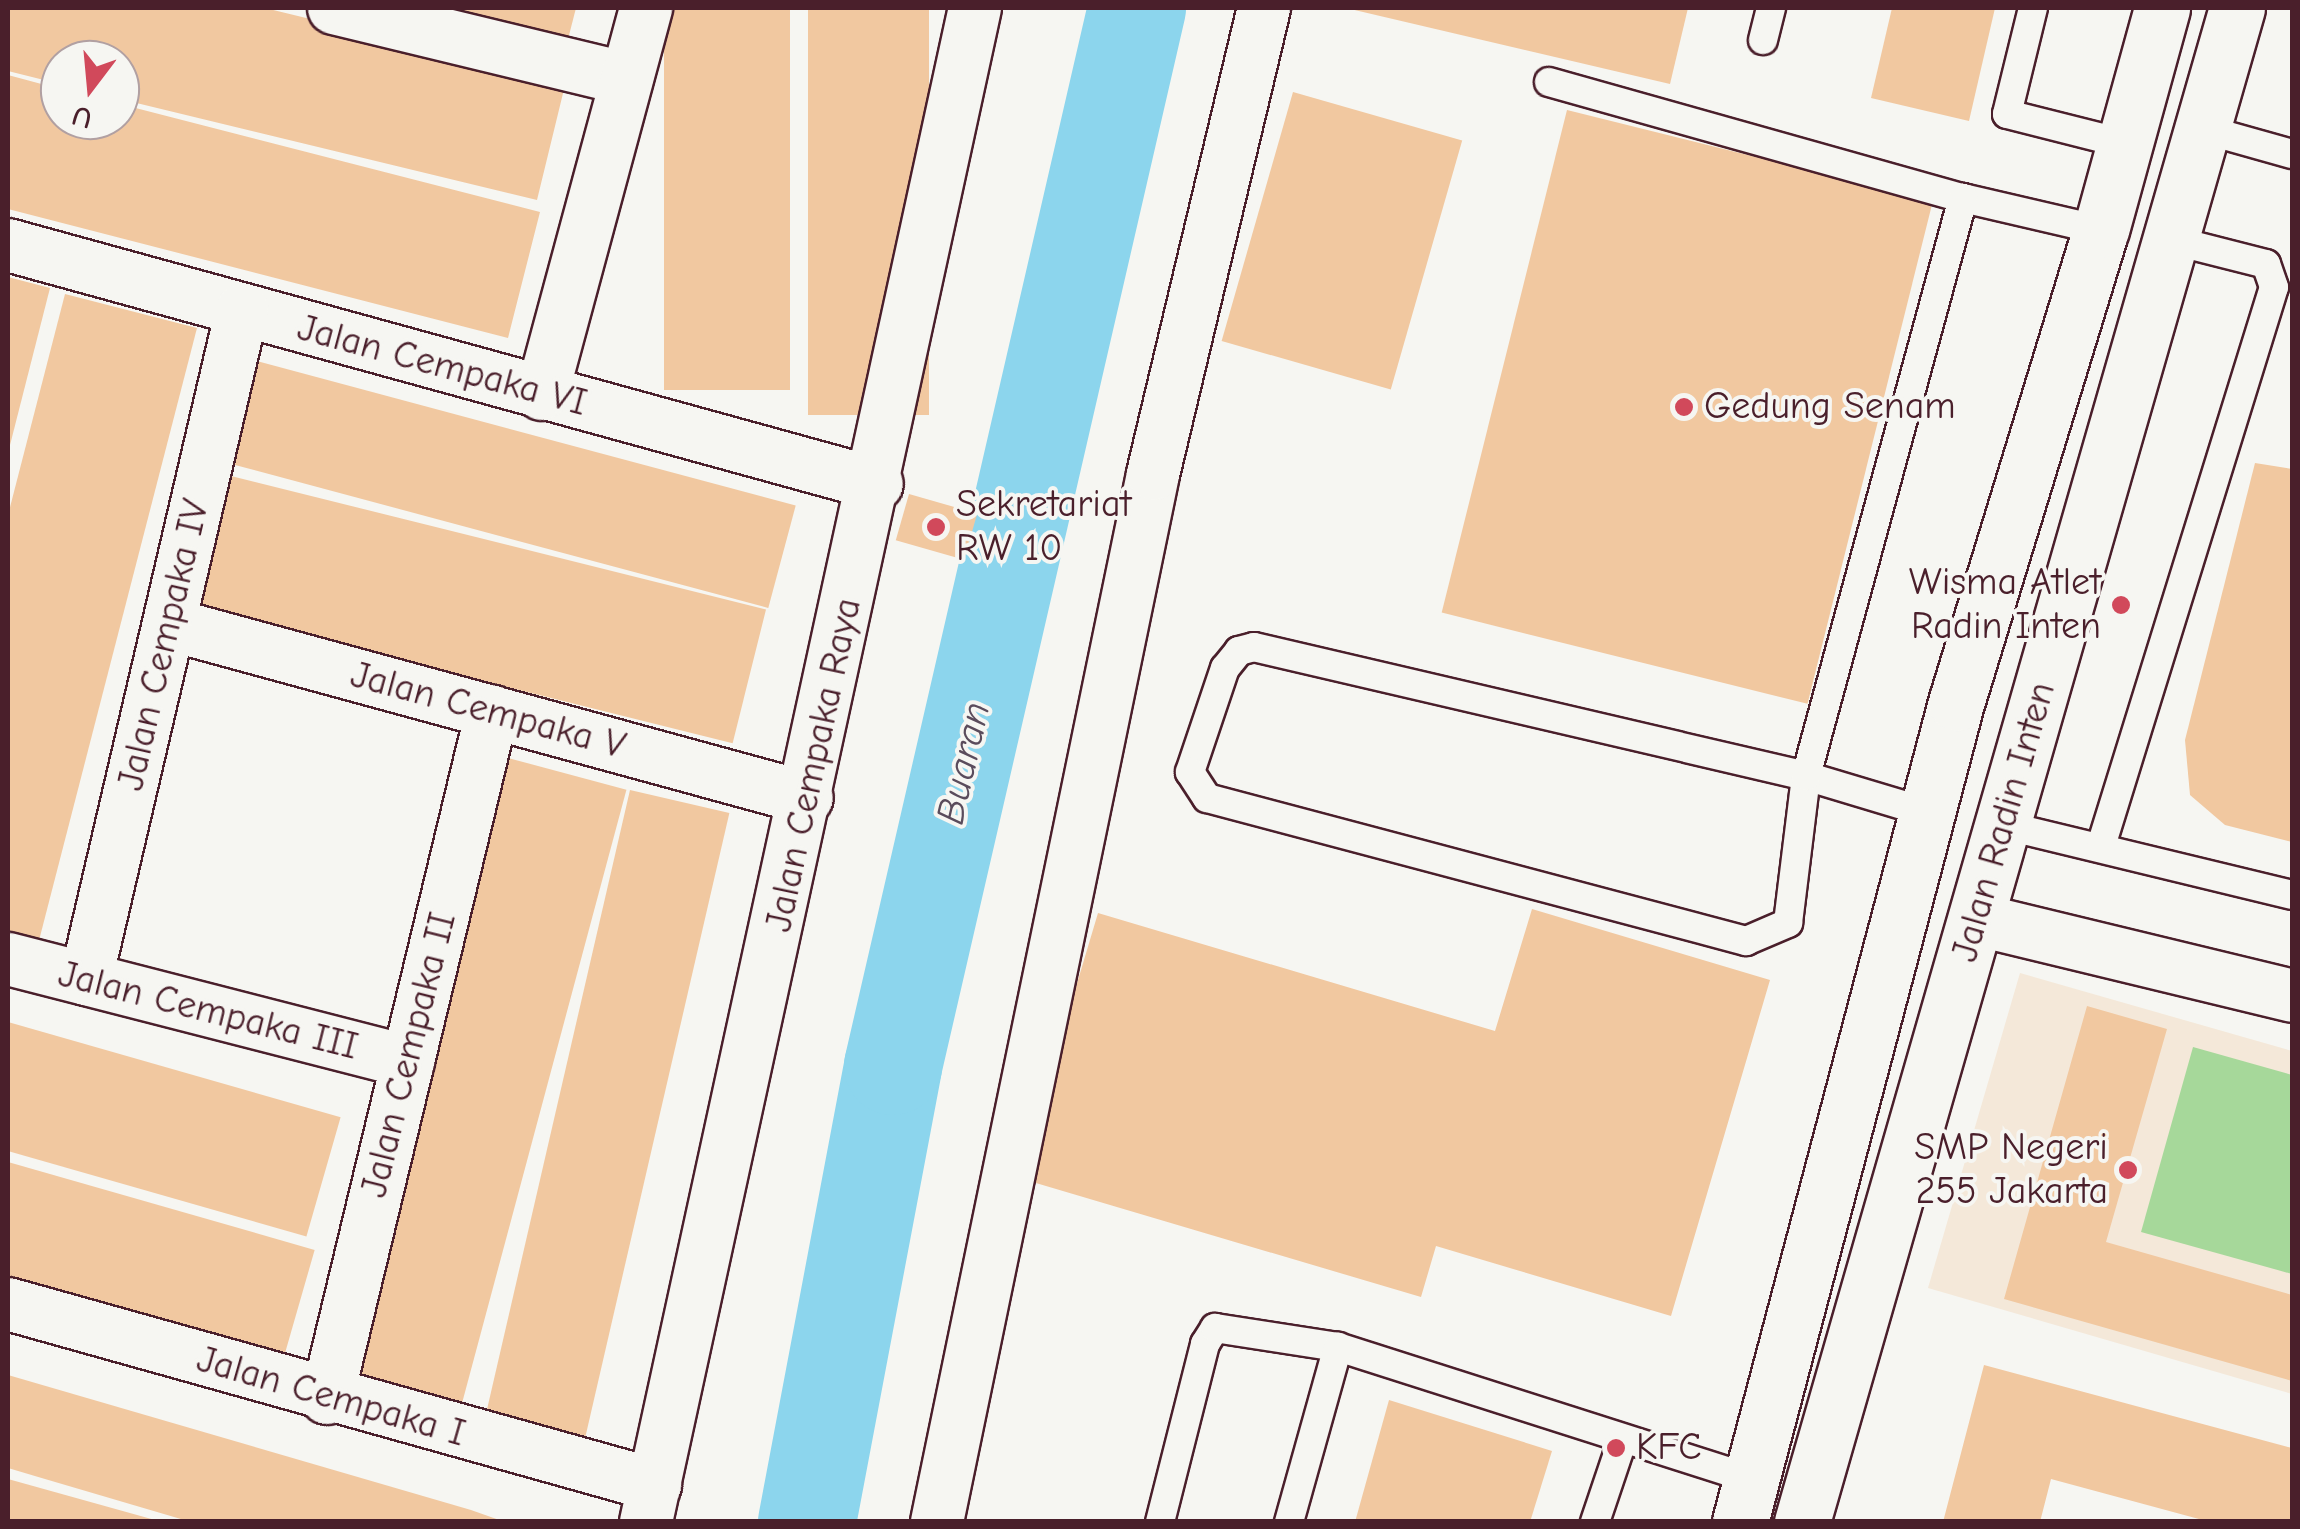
<!DOCTYPE html>
<html>
<head>
<meta charset="utf-8">
<style>
	body { margin:0 }
	#map { position:relative; width:2300px; height:1529px; overflow:hidden; background:#f6f6f2; font-family:"Comic Neue",sans-serif }
	div>[style] { position:absolute }
	.built>* { inset:0; background:#f4e8d9 }
	.green>* { inset:0; background:#a6d89a }
	.river>* { height:98px; margin:-49px; padding:0 49px; transform-origin:49px; border-radius:49px; background:#8cd5ed }
	.building>* { inset:0; background:#f1c8a0; transform-origin:0 0 }
	.roads { filter:drop-shadow(2px 0 #4a1f2b) drop-shadow(-2px 0 #4a1f2b) drop-shadow(0 2px #4a1f2b) drop-shadow(0 -2px #4a1f2b) }
	.lane>* { height:28px; margin:-14px; padding:0 14px; transform-origin:14px; border-radius:14px; background:#f6f6f2 }
	.street>* { height:52px; margin:-26px; padding:0 26px; transform-origin:26px; border-radius:26px; background:#f6f6f2 }
	.primary>* { height:55px; margin:-27.5px; padding:0 27.5px; transform-origin:27.5px; border-radius:27.5px; background:#f6f6f2 }
	.dots>* { width:28px; height:28px; translate:-50% -50%; box-sizing:border-box; border:5px solid #f6f6f2; border-radius:50% }
	span { translate:-50% -50%; white-space:nowrap; text-align:center; line-height:1.15; -webkit-text-stroke:8px #f6f6f2; paint-order:stroke }
	.street-label { font-size:38px; color:#4a1f2b }
	.poi-label { font-size:38px; color:#4a1f2b }
	.left { translate:0 -50%; text-align:left }
	.right { translate:-100% -50%; text-align:right }
	.water-label { font-size:40px; color:#5a4c5c; font-style:italic }
	.frame { position:absolute; inset:0; border:10px solid #4a1f2b; pointer-events:none }
	.north { position:absolute; left:40px; top:40px; width:100px; height:100px; box-sizing:border-box; background:#f6f6f2; border:2px solid #b1a0a2; border-radius:50%; rotate:196deg; font-size:28px; font-weight:700; line-height:40px; text-align:center; color:#4a1f2b }
	.north::after { content:''; display:block; margin:auto; width:35px; height:45px; background:#d1495b; clip-path:polygon(50% 0,100% 100%,50% 72%,0 100%) }
</style>
</head>
<body>
<div id="map">
	<div class="built">
		<div style="clip-path:polygon(2020px 973px,2292px 1051px,2292px 1394px,1928px 1288px)"></div>
	</div>
	<div class="green">
		<div style="clip-path:polygon(2193px 1047px,2292px 1075px,2292px 1274px,2141px 1232px)"></div>
	</div>
	<div class="river">
		<div style="left:807px;top:1522px;width:464px;rotate:-79.3deg"></div>
		<div style="left:893px;top:1066px;width:1086px;rotate:-77.01deg"></div>
	</div>
	<div class="building">
		<div style="clip-path:polygon(8px 8px,265px 8px,566px 81px,537px 200px,120px 99px,120px 60px,60px 60px,60px 84px,8px 71px)"></div>
		<div style="clip-path:polygon(412px 8px,576px 8px,566px 47px)"></div>
		<div style="left:664px;top:8px;width:126px;height:382px"></div>
		<div style="left:808px;top:8px;width:121px;height:407px"></div>
		<div style="clip-path:polygon(1346px 8px,1688px 8px,1670px 84px)"></div>
		<div style="clip-path:polygon(1892px 8px,1995px 8px,1969px 121px,1871px 98px)"></div>
		<div style="clip-path:polygon(8px 75px,60px 89px,60px 120px,120px 120px,120px 104px,540px 212px,508px 338px,8px 209px)"></div>
		<div style="left:1293px;top:92px;width:176px;height:259px;rotate:16deg"></div>
		<div style="left:1567px;top:110px;width:377px;height:518px;rotate:14deg"></div>
		<div style="clip-path:polygon(8px 277px,50px 288px,9px 449px,8px 449px)"></div>
		<div style="clip-path:polygon(65px 294px,197px 328px,35px 956px,8px 949px,8px 515px)"></div>
		<div style="left:249px;top:359px;width:566px;height:106px;rotate:15deg"></div>
		<div style="clip-path:polygon(2255px 463px,2292px 469px,2292px 842px,2225px 825px,2190px 795px,2185px 740px)"></div>
		<div style="left:211px;top:471px;width:572px;height:138px;rotate:14deg"></div>
		<div style="left:909px;top:494px;width:71px;height:48px;rotate:16deg"></div>
		<div style="left:497px;top:755px;width:134px;height:656px;rotate:15deg"></div>
		<div style="left:630px;top:790px;width:102px;height:646px;rotate:13deg"></div>
		<div style="clip-path:polygon(1532px 909px,1770px 980px,1671px 1316px,1436px 1246px,1421px 1297px,1019px 1178px,1098px 913px,1495px 1031px)"></div>
		<div style="clip-path:polygon(2087px 1006px,2167px 1029px,2106px 1242px,2292px 1295px,2292px 1381px,2004px 1299px)"></div>
		<div style="left:8px;top:1022px;width:346px;height:124px;rotate:16deg"></div>
		<div style="left:8px;top:1162px;width:319px;height:118px;rotate:16deg"></div>
		<div style="clip-path:polygon(1984px 1365px,2292px 1448px,2292px 1522px,2210px 1522px,2051px 1479px,2040px 1522px,1943px 1522px)"></div>
		<div style="clip-path:polygon(8px 1375px,471px 1510px,505px 1522px,191px 1522px,45px 1479px,8px 1468px)"></div>
		<div style="clip-path:polygon(1389px 1400px,1552px 1451px,1530px 1522px,1355px 1522px)"></div>
		<div style="clip-path:polygon(8px 1479px,155px 1520px,155px 1522px,8px 1522px)"></div>
	</div>
	<div class="roads">
		<div class="lane">
			<div style="left:2033px;top:8px;width:109px;rotate:103.8deg"></div>
			<div style="left:2007px;top:114px;width:119px;rotate:14.2deg"></div>
			<div style="left:1763px;top:40px;width:33px;rotate:-76deg"></div>
			<div style="left:1549px;top:82px;width:430px;rotate:15.7deg"></div>
			<div style="left:1963px;top:198px;width:142px;rotate:13.1deg"></div>
			<div style="left:2203px;top:129px;width:92px;rotate:15.7deg"></div>
			<div style="left:1929px;top:813px;width:128px;rotate:-163.3deg"></div>
			<div style="left:1806px;top:776px;width:567px;rotate:-166.85deg"></div>
			<div style="left:1254px;top:647px;width:16px;rotate:165deg"></div>
			<div style="left:1239px;top:651px;width:22px;rotate:129deg"></div>
			<div style="left:1225px;top:668px;width:110px;rotate:108.6deg"></div>
			<div style="left:1190px;top:772px;width:31px;rotate:57deg"></div>
			<div style="left:1207px;top:798px;width:558px;rotate:14.86deg"></div>
			<div style="left:1746px;top:941px;width:46px;rotate:-23.2deg"></div>
			<div style="left:1788px;top:923px;width:148px;rotate:-83deg"></div>
			<div style="left:1806px;top:776px;width:599px;rotate:-74.8deg"></div>
			<div style="left:2003px;top:825px;width:297px;rotate:13.6deg"></div>
			<div style="left:2101px;top:846px;width:585px;rotate:-72.8deg"></div>
			<div style="left:2274px;top:287px;width:24px;rotate:-109deg"></div>
			<div style="left:2266px;top:264px;width:94px;rotate:-165.8deg"></div>
			<div style="left:1160px;top:1522px;width:184px;rotate:-75.8deg"></div>
			<div style="left:1205px;top:1344px;width:19px;rotate:-58deg"></div>
			<div style="left:1215px;top:1328px;width:124px;rotate:8.8deg"></div>
			<div style="left:1338px;top:1347px;width:435px;rotate:17.7deg"></div>
			<div style="left:1289px;top:1522px;width:182px;rotate:-74.4deg"></div>
			<div style="left:1595px;top:1522px;width:84px;rotate:-71.4deg"></div>
		</div>
		<div class="street">
			<div style="left:334px;top:8px;width:301px;rotate:13.6deg"></div>
			<div style="left:8px;top:245px;width:901px;rotate:15.38deg"></div>
			<div style="left:542px;top:394px;width:400px;rotate:-74.9deg"></div>
			<div style="left:169px;top:624px;width:661px;rotate:15.26deg"></div>
			<div style="left:1979px;top:920px;width:322px;rotate:13.6deg"></div>
			<div style="left:8px;top:959px;width:413px;rotate:14.4deg"></div>
			<div style="left:86px;top:979px;width:687px;rotate:-76.87deg"></div>
			<div style="left:8px;top:1304px;width:672px;rotate:15.63deg"></div>
			<div style="left:327px;top:1398px;width:706px;rotate:-76.48deg"></div>
			<div style="left:646px;top:1522px;width:1549px;rotate:-77.74deg"></div>
			<div style="left:937px;top:1522px;width:1070px;rotate:-78.35deg"></div>
			<div style="left:1153px;top:474px;width:479px;rotate:-76.6deg"></div>
		</div>
		<div class="primary">
			<div style="left:1740px;top:1522px;width:847px;rotate:-75.23deg"></div>
			<div style="left:1956px;top:703px;width:495px;rotate:-73deg"></div>
			<div style="left:2101px;top:230px;width:230px;rotate:-74.6deg"></div>
			<div style="left:1802px;top:1522px;width:1575px;rotate:-73.97deg"></div>
		</div>
	</div>
	<div class="dots">
		<div style="left:1684px;top:407px;background:#d1495b"></div>
		<div style="left:936px;top:527px;background:#d1495b"></div>
		<div style="left:2121px;top:605px;background:#d1495b"></div>
		<div style="left:2128px;top:1170px;background:#d1495b"></div>
		<div style="left:1616px;top:1448px;background:#d1495b"></div>
	</div>
	<div class="street-label">
		<span style="left:442px;top:366px;rotate:15deg">Jalan Cempaka VI</span>
		<span style="left:164px;top:645px;rotate:-77deg">Jalan Cempaka IV</span>
		<span style="left:488px;top:711px;rotate:15deg">Jalan Cempaka V</span>
		<span style="left:814px;top:765px;rotate:-78deg">Jalan Cempaka Raya</span>
		<span style="left:2004px;top:822px;rotate:-74deg">Jalan Radin Inten</span>
		<span style="left:208px;top:1011px;rotate:14deg">Jalan Cempaka III</span>
		<span style="left:409px;top:1055px;rotate:-76deg">Jalan Cempaka II</span>
		<span style="left:331px;top:1397px;rotate:16deg">Jalan Cempaka I</span>
	</div>
	<div class="poi-label">
		<span class="left" style="left:1704px;top:407px">Gedung Senam</span>
		<span class="left" style="left:956px;top:527px">Sekretariat<br>RW 10</span>
		<span class="right" style="left:2101px;top:605px">Wisma Atlet<br>Radin Inten</span>
		<span class="right" style="left:2108px;top:1170px">SMP Negeri<br>255 Jakarta</span>
		<span class="left" style="left:1636px;top:1448px">KFC</span>
	</div>
	<div class="water-label">
		<span style="left:963px;top:763px;rotate:-77deg">Buaran</span>
	</div>
	<div class="frame"></div>
	<div class="north">U</div>
</div>
</body>
</html>
